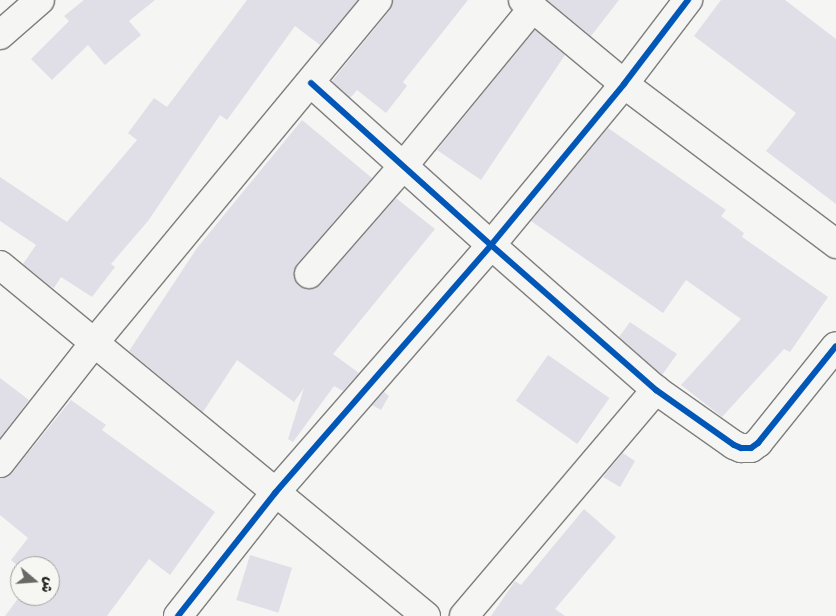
<!DOCTYPE html>
<html>
<head>
<meta charset="utf-8">
<style>
	body { margin:0 }
	#map { position:relative; width:836px; height:616px; overflow:hidden; background:#f5f5f3; font-family:Mali,"Playpen Sans Arabic",sans-serif }
	div>[style] { position:absolute }
	.building>* { inset:0; background:#e0dfe7; transform-origin:0 0 }
	.roads { filter:drop-shadow(1px 0 #7e7e7d) drop-shadow(-1px 0 #7e7e7d) drop-shadow(0 1px #7e7e7d) drop-shadow(0 -1px #7e7e7d) }
	.minor>* { height:28px; margin:-14px; padding:0 14px; transform-origin:14px; border-radius:14px; background:#f5f5f3 }
	.cycleway>* { height:6px; margin:-3px; padding:0 3px; transform-origin:3px; border-radius:3px; background:#0057b8 }
	span { translate:-50% -50%; white-space:nowrap; text-align:center; line-height:1.15; -webkit-text-stroke:5px #f6f6f2; paint-order:stroke }
	.north { position:absolute; left:10px; top:556px; width:50px; height:50px; box-sizing:border-box; background:#f6f6f2; border:1px solid #9f9f9c; border-radius:50%; rotate:108deg; font-size:14px; font-weight:700; line-height:20px; text-align:center; color:#1c1c1c }
	.north::after { content:''; display:block; margin:auto; width:18px; height:22px; background:#686867; clip-path:polygon(50% 0,100% 100%,50% 72%,0 100%) }
</style>
</head>
<body>
<div id="map">
	<div class="building">
		<div style="clip-path:polygon(84px 0,155px 0,129px 21px,141px 35px,105px 65px,88px 45px,52px 80px,31px 59px,69px 21px,64px 16px)"></div>
		<div style="clip-path:polygon(247px 0,358px 0,320px 45px,295px 26px,227px 120px,220px 115px,148px 221px,111px 264px,115px 267px,92px 297px,61px 277px,54px 288px,50px 286px,23px 264px,36px 245px,0 221px,0 177px,67px 222px,137px 140px,128px 133px,154px 98px,167px 107px)"></div>
		<div style="clip-path:polygon(393px 0,468px 0,403px 82px,407px 86px,386px 113px,357px 90px,350px 98px,332px 81px,390px 10px)"></div>
		<div style="clip-path:polygon(547px 0,619px 0,591px 36px)"></div>
		<div style="clip-path:polygon(721px 0,785px 0,836px 39px,836px 204px,766px 151px,796px 113px,694px 36px)"></div>
		<div style="clip-path:polygon(535px 30px,565px 55px,481px 180px,437px 150px)"></div>
		<div style="clip-path:polygon(302px 120px,372px 178px,297px 264px,294px 271px,294px 279px,299px 286px,306px 289px,314px 289px,321px 284px,396px 198px,435px 229px,333px 354px,359px 373px,343px 391px,334px 386px,293px 442px,288px 439px,304px 388px,294px 402px,237px 360px,203px 412px,129px 351px,197px 248px)"></div>
		<div style="clip-path:polygon(608px 128px,726px 210px,721px 216px,744px 233px,742px 237px,828px 297px,790px 352px,784px 349px,722px 417px,681px 385px,741px 319px,686px 280px,663px 313px,531px 221px)"></div>
		<div style="clip-path:polygon(630px 322px,677px 354px,662px 375px,619px 337px)"></div>
		<div style="left:548px;top:355px;width:75px;height:56px;rotate:35deg"></div>
		<div style="clip-path:polygon(0 378px,29px 400px,0 438px)"></div>
		<div style="clip-path:polygon(384px 392px,389px 396px,381px 410px,372px 405px)"></div>
		<div style="clip-path:polygon(71px 400px,106px 425px,102px 430px,215px 512px,170px 575px,149px 559px,107px 616px,5px 616px,20px 596px,50px 596px,50px 566px,20px 568px,11px 560px,28px 538px,0 515px,0 478px,12px 473px)"></div>
		<div style="clip-path:polygon(623px 453px,635px 461px,620px 487px,603px 477px)"></div>
		<div style="clip-path:polygon(584px 509px,616px 537px,555px 609px,565px 616px,491px 616px,515px 581px,521px 585px)"></div>
		<div style="left:250px;top:555px;width:44px;height:47px;rotate:17deg"></div>
	</div>
	<div class="roads">
		<div class="minor">
			<div style="left:523px;top:0;width:131px;rotate:39.7deg"></div>
			<div style="left:624px;top:84px;width:266px;rotate:37deg"></div>
			<div style="left:0;top:35px;width:53px;rotate:-41.2deg"></div>
			<div style="left:311px;top:83px;width:242px;rotate:42deg"></div>
			<div style="left:491px;top:245px;width:220px;rotate:41.3deg"></div>
			<div style="left:656px;top:390px;width:95px;rotate:35.2deg"></div>
			<div style="left:734px;top:445px;width:8px;rotate:23deg"></div>
			<div style="left:741px;top:448px;width:10px"></div>
			<div style="left:751px;top:448px;width:9px;rotate:-36deg"></div>
			<div style="left:758px;top:443px;width:124px;rotate:-51.2deg"></div>
			<div style="left:0;top:265px;width:552px;rotate:39.49deg"></div>
			<div style="left:309px;top:274px;width:145px;rotate:-48.9deg"></div>
			<div style="left:404px;top:165px;width:203px;rotate:-50.6deg"></div>
			<div style="left:0;top:463px;width:152px;rotate:-51.9deg"></div>
			<div style="left:94px;top:343px;width:445px;rotate:-50.4deg"></div>
			<div style="left:178px;top:616px;width:157px;rotate:-51.7deg"></div>
			<div style="left:275px;top:493px;width:329px;rotate:-48.9deg"></div>
			<div style="left:491px;top:245px;width:209px;rotate:-50.4deg"></div>
			<div style="left:624px;top:84px;width:106px;rotate:-52.7deg"></div>
			<div style="left:464px;top:616px;width:297px;rotate:-49.7deg"></div>
		</div>
	</div>
	<div class="cycleway">
		<div style="left:311px;top:83px;width:242px;rotate:42deg"></div>
		<div style="left:491px;top:245px;width:220px;rotate:41.3deg"></div>
		<div style="left:656px;top:390px;width:95px;rotate:35.2deg"></div>
		<div style="left:734px;top:445px;width:8px;rotate:23deg"></div>
		<div style="left:741px;top:448px;width:10px"></div>
		<div style="left:751px;top:448px;width:9px;rotate:-36deg"></div>
		<div style="left:758px;top:443px;width:124px;rotate:-51.2deg"></div>
		<div style="left:178px;top:616px;width:157px;rotate:-51.7deg"></div>
		<div style="left:275px;top:493px;width:329px;rotate:-48.9deg"></div>
		<div style="left:491px;top:245px;width:209px;rotate:-50.4deg"></div>
		<div style="left:624px;top:84px;width:106px;rotate:-52.7deg"></div>
	</div>
	<div class="north">ش</div>
</div>
</body>
</html>
